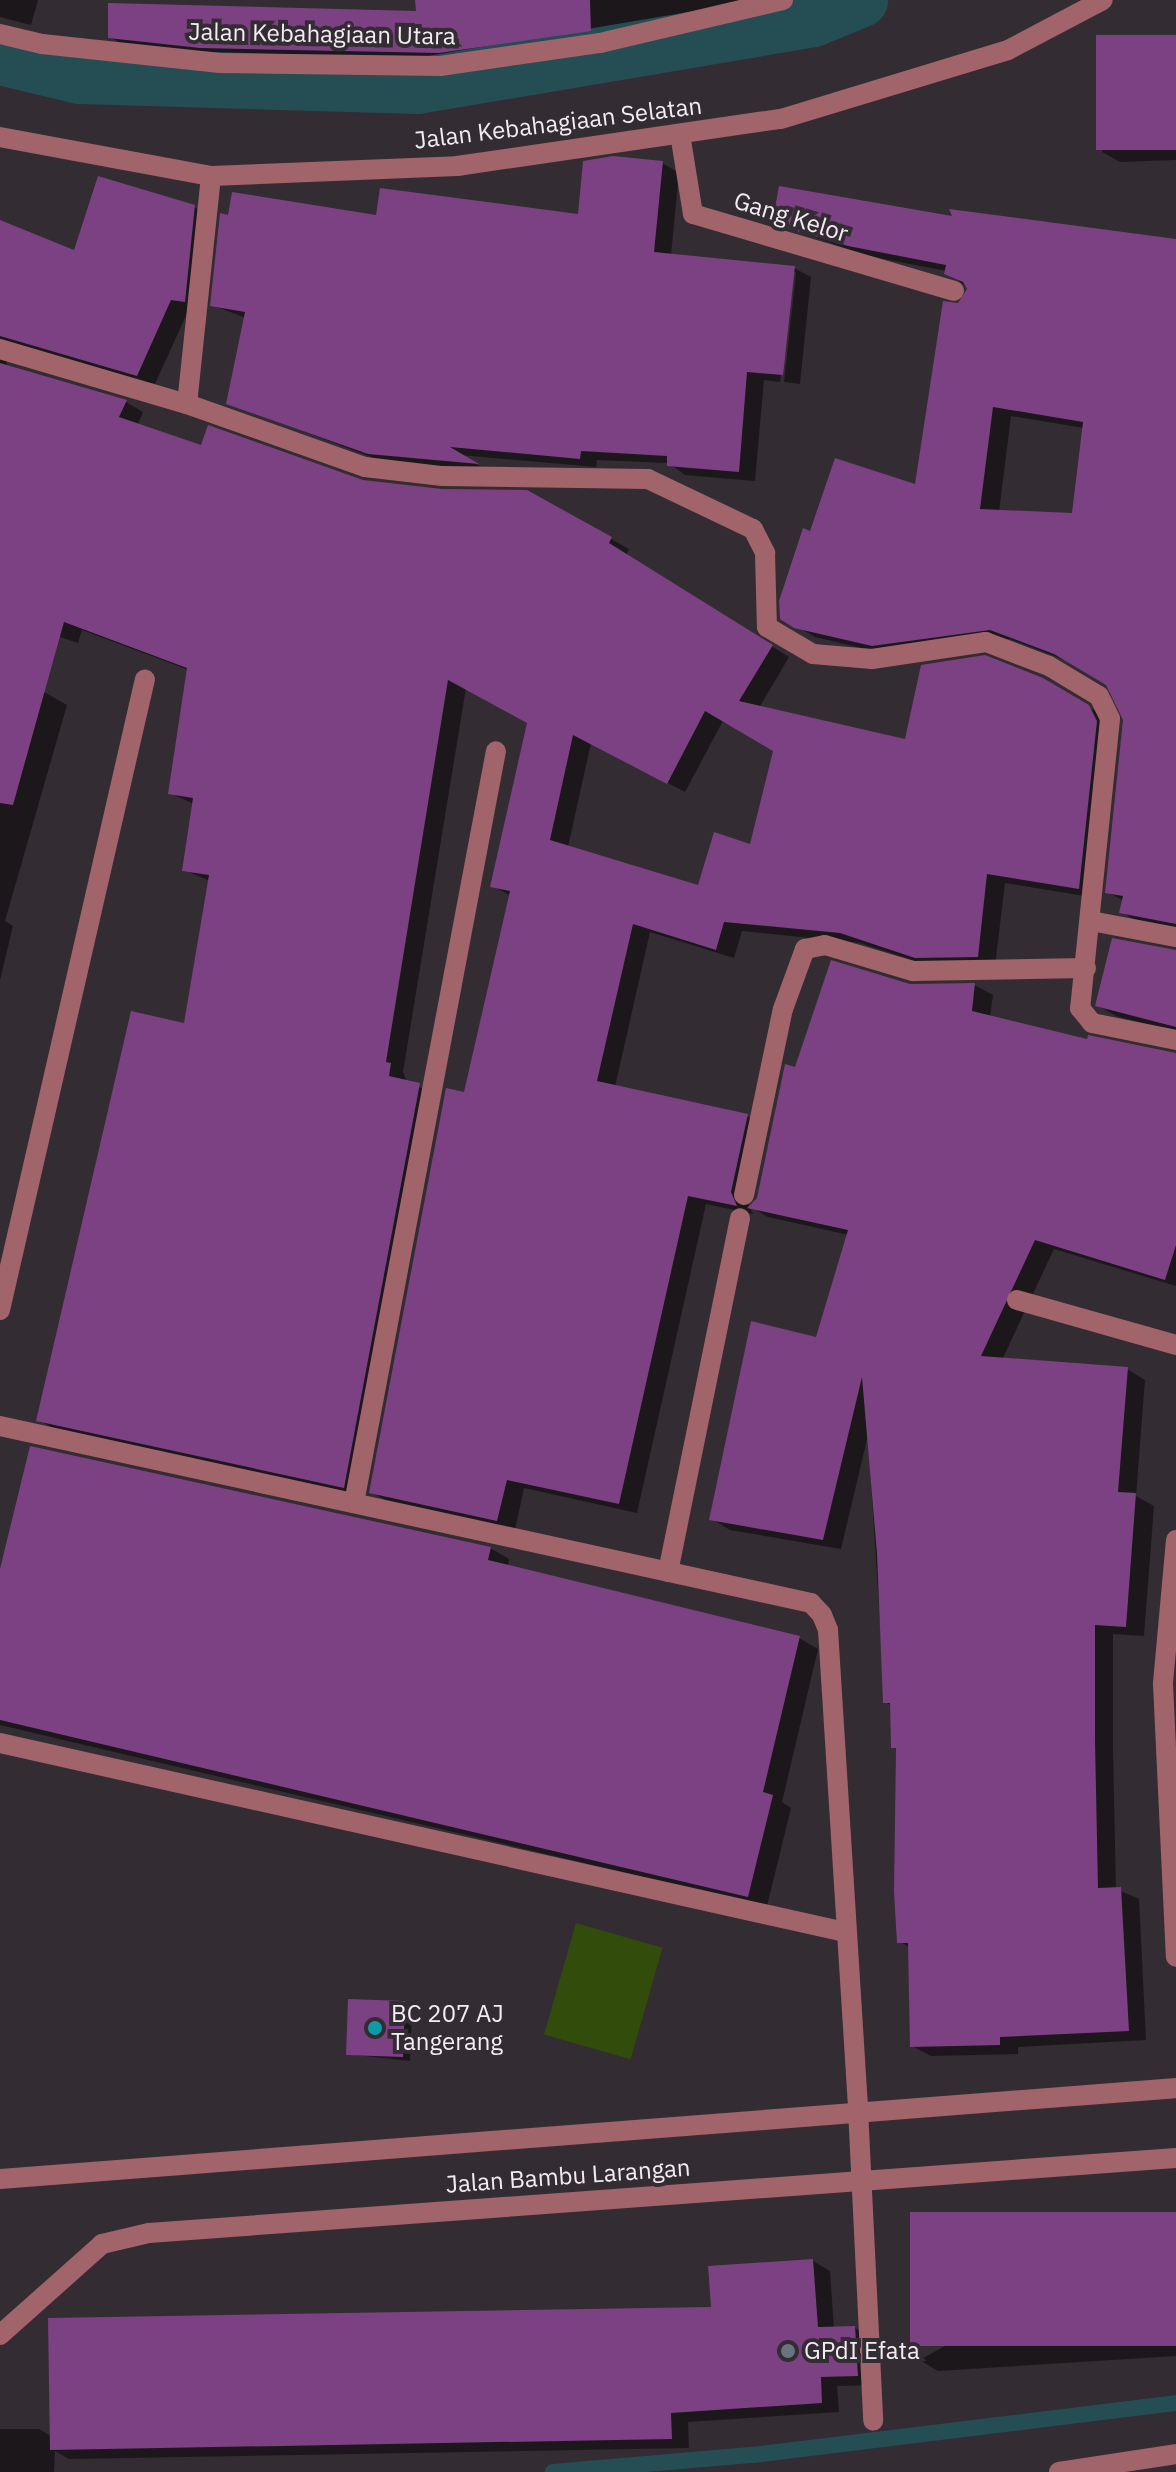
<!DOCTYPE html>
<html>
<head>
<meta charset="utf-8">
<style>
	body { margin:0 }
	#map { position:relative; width:1176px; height:2472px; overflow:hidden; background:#332c33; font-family:"IBM Plex Sans",sans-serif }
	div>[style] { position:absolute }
	.green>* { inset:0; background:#324c0b; transform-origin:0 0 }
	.shadow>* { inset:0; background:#0007 }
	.stream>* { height:16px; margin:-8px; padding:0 8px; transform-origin:8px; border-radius:8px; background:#244e54 }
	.canal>* { height:56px; margin:-28px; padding:0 28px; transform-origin:28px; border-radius:28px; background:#244e54 }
	.building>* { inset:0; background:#7c4182; transform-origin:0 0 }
	.minor>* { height:20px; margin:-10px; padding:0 10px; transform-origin:10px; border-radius:10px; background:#a2646b }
	.dots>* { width:22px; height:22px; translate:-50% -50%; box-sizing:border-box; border:4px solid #332c33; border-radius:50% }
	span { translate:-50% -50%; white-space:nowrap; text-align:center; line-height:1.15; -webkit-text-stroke:8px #332c33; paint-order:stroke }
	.street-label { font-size:24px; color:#f2edf2 }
	.poi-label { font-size:24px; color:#f2edf2 }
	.left { translate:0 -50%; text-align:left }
</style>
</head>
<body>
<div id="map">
	<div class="green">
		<div style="left:576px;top:1923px;width:90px;height:116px;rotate:16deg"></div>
	</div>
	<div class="shadow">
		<div style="clip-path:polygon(0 0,38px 0,31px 25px,0 17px)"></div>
		<div style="clip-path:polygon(447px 0,740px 0,741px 9px,457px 61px,217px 56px,126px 46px,110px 37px,418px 13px)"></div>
		<div style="clip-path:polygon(1176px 37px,1176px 160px,1120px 162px,1102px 152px)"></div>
		<div style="clip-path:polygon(662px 163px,679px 173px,671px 255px,794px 268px,811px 277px,800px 384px,784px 382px,796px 272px,792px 272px,780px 382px,764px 380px,755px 481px,685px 475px,669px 463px,597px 460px,596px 467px,460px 455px,489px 471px,387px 463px,229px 403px,246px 318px,212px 305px,378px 218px,580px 216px)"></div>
		<div style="clip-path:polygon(evenodd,194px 207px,212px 218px,189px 309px,155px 384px,5px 355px,7px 365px,126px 402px,143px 412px,137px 426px,202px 447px,363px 482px,442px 491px,527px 492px,629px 549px,626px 555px,789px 657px,759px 708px,906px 742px,1061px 691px,1107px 718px,1097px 898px,1005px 883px,995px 966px,934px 967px,860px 943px,742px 931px,734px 958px,650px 932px,615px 1087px,747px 1116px,765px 1126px,748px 1204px,753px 1214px,706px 1204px,637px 1513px,524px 1488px,515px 1530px,389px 1502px,371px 1492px,511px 896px,493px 886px,530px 723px,466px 688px,403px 1072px,407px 1082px,437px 1095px,361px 1496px,56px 1430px,39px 1420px,186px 1026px,210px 881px,184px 870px,194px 804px,170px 793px,189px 670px,82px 630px,78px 643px,0 617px,0 224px,76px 253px,194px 207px,724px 719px,776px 750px,752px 846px,699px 887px,568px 847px,591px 743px,685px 792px,724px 719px)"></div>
		<div style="clip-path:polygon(evenodd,954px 219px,1176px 241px,1176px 929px,1139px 922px,1121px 912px,1124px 901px,1107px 892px,1125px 720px,1107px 683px,1073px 663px,1010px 639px,891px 655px,815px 637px,782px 618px,811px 533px,916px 487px,959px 306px,969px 289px,947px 271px,868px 256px,774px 223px,954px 219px,1011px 416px,1084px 428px,1074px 515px,999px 512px,1011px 416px)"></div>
		<div style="clip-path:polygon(0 682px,44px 692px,67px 705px,5px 921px,13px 926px,0 980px)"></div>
		<div style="clip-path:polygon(1176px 951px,1176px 1032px,1116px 1016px,1097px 1005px)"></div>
		<div style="clip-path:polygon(974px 985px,993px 995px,990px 1017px,1088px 1042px,1176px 1054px,1176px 1286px,1054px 1249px,1002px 1360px,1127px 1369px,1145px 1380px,1136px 1496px,1154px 1506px,1144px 1636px,1113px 1634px,1113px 1752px,1116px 1889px,1139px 1899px,1146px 2040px,1018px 2047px,1018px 2054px,931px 2056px,912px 2046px,910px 1948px,899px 1941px,898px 1750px,893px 1747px,892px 1706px,885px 1702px,868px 1435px,841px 1549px,730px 1530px,712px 1519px,818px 1339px,849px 1235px,768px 1217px,750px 1207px,759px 1199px,797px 1069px,909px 986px)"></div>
		<div style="clip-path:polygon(490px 1548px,509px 1559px,508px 1566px,799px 1638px,818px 1649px,782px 1802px,791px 1808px,767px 1906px,0 1725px,0 1578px)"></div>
		<div style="clip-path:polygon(404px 2003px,412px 2008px,410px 2061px,347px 2054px)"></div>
		<div style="clip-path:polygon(1176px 2214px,1176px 2356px,938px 2371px,920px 2360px)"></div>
		<div style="clip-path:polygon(813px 2261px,830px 2271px,834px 2329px,855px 2328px,872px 2338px,875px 2385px,837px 2386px,839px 2412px,688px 2422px,689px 2448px,69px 2459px,55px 2451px,54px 2472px,0 2472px,0 2429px,39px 2429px,51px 2436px,713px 2309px)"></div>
	</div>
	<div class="stream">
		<div style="left:553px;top:2472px;width:201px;rotate:-4.9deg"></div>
		<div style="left:753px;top:2455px;width:426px;rotate:-7deg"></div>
	</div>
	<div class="canal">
		<div style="left:0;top:57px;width:82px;rotate:13.4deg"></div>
		<div style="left:80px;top:76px;width:338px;rotate:1.7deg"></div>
		<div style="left:418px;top:86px;width:401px;rotate:-9.6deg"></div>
		<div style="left:813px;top:19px;width:51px;rotate:-22deg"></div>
	</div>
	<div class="building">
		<div style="clip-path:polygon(415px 0,590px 0,591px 31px,439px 53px,200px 48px,108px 38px,108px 3px,416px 11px)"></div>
		<div style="left:1176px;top:35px;width:115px;height:80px;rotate:90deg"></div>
		<div style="clip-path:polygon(613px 156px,663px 161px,654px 252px,795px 266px,783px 375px,747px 372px,739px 472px,667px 466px,667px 456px,581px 451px,580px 459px,450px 447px,479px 464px,368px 454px,226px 404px,245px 312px,210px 306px,220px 213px,228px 215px,232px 192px,376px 215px,380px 188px,578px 214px,583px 161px)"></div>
		<div style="clip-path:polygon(98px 176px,195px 205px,185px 302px,171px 300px,137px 376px,0 336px,0 220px,74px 250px)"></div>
		<div style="clip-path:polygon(evenodd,779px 186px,952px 216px,949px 209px,1176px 239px,1176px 924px,1119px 913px,1123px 896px,1105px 893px,1123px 720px,1106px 685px,1054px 654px,990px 630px,872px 646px,794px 628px,780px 619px,779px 601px,803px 528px,810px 531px,835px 458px,915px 484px,943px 301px,958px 303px,967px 289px,963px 282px,944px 274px,946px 265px,848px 246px,772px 224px,779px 186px,993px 407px,1083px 422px,1072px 513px,980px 509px,993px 407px)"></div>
		<div style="clip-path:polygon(evenodd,0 363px,127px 400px,119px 417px,201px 445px,208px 425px,363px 480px,442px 489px,527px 490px,612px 537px,609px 543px,773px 645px,739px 701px,905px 739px,921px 665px,985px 655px,1043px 678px,1089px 705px,1097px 721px,1079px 889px,987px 874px,978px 957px,915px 958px,840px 933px,724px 922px,716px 950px,633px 924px,597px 1081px,748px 1114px,731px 1192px,737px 1206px,688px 1196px,619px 1504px,507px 1480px,497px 1521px,369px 1493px,446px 1088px,464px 1092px,510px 891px,490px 887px,527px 723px,448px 680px,386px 1062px,391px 1063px,389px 1076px,420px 1083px,344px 1488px,36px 1421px,131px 1011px,184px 1023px,209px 875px,182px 871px,193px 798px,168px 794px,187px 668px,64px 622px,13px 805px,0 803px,0 363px,705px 711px,773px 751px,750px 844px,714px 832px,698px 885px,550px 840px,573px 735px,667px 784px,705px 711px)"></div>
		<div style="clip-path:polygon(1112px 938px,1176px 950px,1176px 1027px,1095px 1006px)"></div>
		<div style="clip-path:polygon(831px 960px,910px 984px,975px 983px,972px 1011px,1087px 1039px,1088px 1035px,1176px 1053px,1176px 1245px,1165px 1280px,1035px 1240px,981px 1356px,1128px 1367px,1118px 1492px,1136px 1493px,1126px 1627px,1095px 1625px,1095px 1741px,1098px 1888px,1121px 1887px,1129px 2031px,1000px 2037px,1000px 2045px,910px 2047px,908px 1943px,897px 1943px,894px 1892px,896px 1748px,891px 1748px,890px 1703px,883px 1703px,877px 1554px,862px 1377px,823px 1540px,709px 1520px,751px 1321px,816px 1337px,848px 1230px,747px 1208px,757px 1198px,785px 1064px,795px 1067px)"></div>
		<div style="clip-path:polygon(30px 1446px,491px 1547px,488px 1560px,800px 1636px,763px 1792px,773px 1795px,748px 1897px,0 1720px,0 1569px)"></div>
		<div style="left:348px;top:1999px;width:57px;height:56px;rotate:2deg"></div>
		<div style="left:1176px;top:2212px;width:134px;height:266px;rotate:90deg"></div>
		<div style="clip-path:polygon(813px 2259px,818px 2327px,855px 2326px,858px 2376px,821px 2377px,822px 2403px,671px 2413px,672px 2439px,50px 2450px,48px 2318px,711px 2307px,708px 2266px)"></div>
	</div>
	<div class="minor">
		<div style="left:0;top:34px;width:43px;rotate:13.4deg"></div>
		<div style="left:42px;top:44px;width:179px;rotate:6.1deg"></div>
		<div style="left:220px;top:63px;width:220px;rotate:0.8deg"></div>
		<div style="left:440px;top:66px;width:162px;rotate:-8.2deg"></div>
		<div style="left:600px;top:43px;width:188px;rotate:-13.2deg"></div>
		<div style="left:680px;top:134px;width:81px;rotate:80.8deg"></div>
		<div style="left:693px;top:214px;width:272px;rotate:16.4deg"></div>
		<div style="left:0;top:137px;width:215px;rotate:10.5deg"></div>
		<div style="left:211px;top:176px;width:246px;rotate:-2.3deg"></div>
		<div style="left:457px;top:166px;width:327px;rotate:-8.3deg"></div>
		<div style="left:781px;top:119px;width:237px;rotate:-16.9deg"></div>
		<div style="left:1008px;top:50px;width:107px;rotate:-27.8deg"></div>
		<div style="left:211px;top:176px;width:229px;rotate:96deg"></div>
		<div style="left:187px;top:404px;width:189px;rotate:19.5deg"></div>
		<div style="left:365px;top:467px;width:78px;rotate:6.7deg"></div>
		<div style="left:442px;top:476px;width:206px;rotate:0.8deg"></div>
		<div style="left:648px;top:479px;width:116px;rotate:25.5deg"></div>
		<div style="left:753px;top:529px;width:27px;rotate:63deg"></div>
		<div style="left:765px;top:553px;width:74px;rotate:88.5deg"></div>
		<div style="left:767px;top:627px;width:53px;rotate:30.4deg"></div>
		<div style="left:813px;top:654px;width:59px;rotate:4.8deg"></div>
		<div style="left:872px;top:659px;width:115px;rotate:-8.5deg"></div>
		<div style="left:986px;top:642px;width:67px;rotate:20.9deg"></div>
		<div style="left:1049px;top:666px;width:58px;rotate:31deg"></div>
		<div style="left:1099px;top:696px;width:25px;rotate:64deg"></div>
		<div style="left:1110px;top:719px;width:291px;rotate:95.9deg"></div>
		<div style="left:1080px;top:1008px;width:19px;rotate:51deg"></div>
		<div style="left:1092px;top:1023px;width:86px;rotate:11.4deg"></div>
		<div style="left:0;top:349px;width:195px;rotate:16.4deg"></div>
		<div style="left:1091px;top:921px;width:86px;rotate:10.7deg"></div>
		<div style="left:744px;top:1195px;width:190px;rotate:-78.2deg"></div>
		<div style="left:783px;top:1009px;width:64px;rotate:-69.9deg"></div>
		<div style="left:805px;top:949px;width:20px;rotate:-11deg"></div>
		<div style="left:825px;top:945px;width:92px;rotate:16.5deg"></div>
		<div style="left:913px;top:971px;width:173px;rotate:-1deg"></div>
		<div style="left:1017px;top:1300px;width:165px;rotate:15.8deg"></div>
		<div style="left:0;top:1310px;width:647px;rotate:-77.06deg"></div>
		<div style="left:0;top:1426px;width:830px;rotate:12.31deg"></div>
		<div style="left:811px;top:1603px;width:16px;rotate:47deg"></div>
		<div style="left:822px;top:1615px;width:16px;rotate:68deg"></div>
		<div style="left:828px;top:1630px;width:480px;rotate:86.4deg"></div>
		<div style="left:858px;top:2109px;width:312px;rotate:87.2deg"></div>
		<div style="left:354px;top:1503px;width:765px;rotate:-79.31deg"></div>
		<div style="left:1176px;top:1540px;width:145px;rotate:95.2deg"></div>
		<div style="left:1163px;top:1684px;width:273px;rotate:87.3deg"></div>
		<div style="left:668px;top:1572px;width:361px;rotate:-78.5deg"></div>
		<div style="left:0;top:1743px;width:866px;rotate:12.61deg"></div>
		<div style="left:0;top:2179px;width:1180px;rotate:-4.42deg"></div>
		<div style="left:0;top:2335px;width:137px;rotate:-41.7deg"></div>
		<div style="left:102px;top:2244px;width:48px;rotate:-13.2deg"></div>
		<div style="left:149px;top:2233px;width:1030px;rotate:-4.18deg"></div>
		<div style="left:1059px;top:2472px;width:118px;rotate:-8.7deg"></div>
	</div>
	<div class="dots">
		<div style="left:375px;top:2028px;background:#0f9aa8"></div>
		<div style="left:788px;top:2351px;background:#6b7280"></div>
	</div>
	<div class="street-label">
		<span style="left:322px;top:34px;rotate:1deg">Jalan Kebahagiaan Utara</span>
		<span style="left:558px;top:123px;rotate:-7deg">Jalan Kebahagiaan Selatan</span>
		<span style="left:791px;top:217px;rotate:17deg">Gang Kelor</span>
		<span style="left:568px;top:2176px;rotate:-4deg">Jalan Bambu Larangan</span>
	</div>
	<div class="poi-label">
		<span class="left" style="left:391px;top:2028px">BC 207 AJ<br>Tangerang</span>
		<span class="left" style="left:804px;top:2351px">GPdI Efata</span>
	</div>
</div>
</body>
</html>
